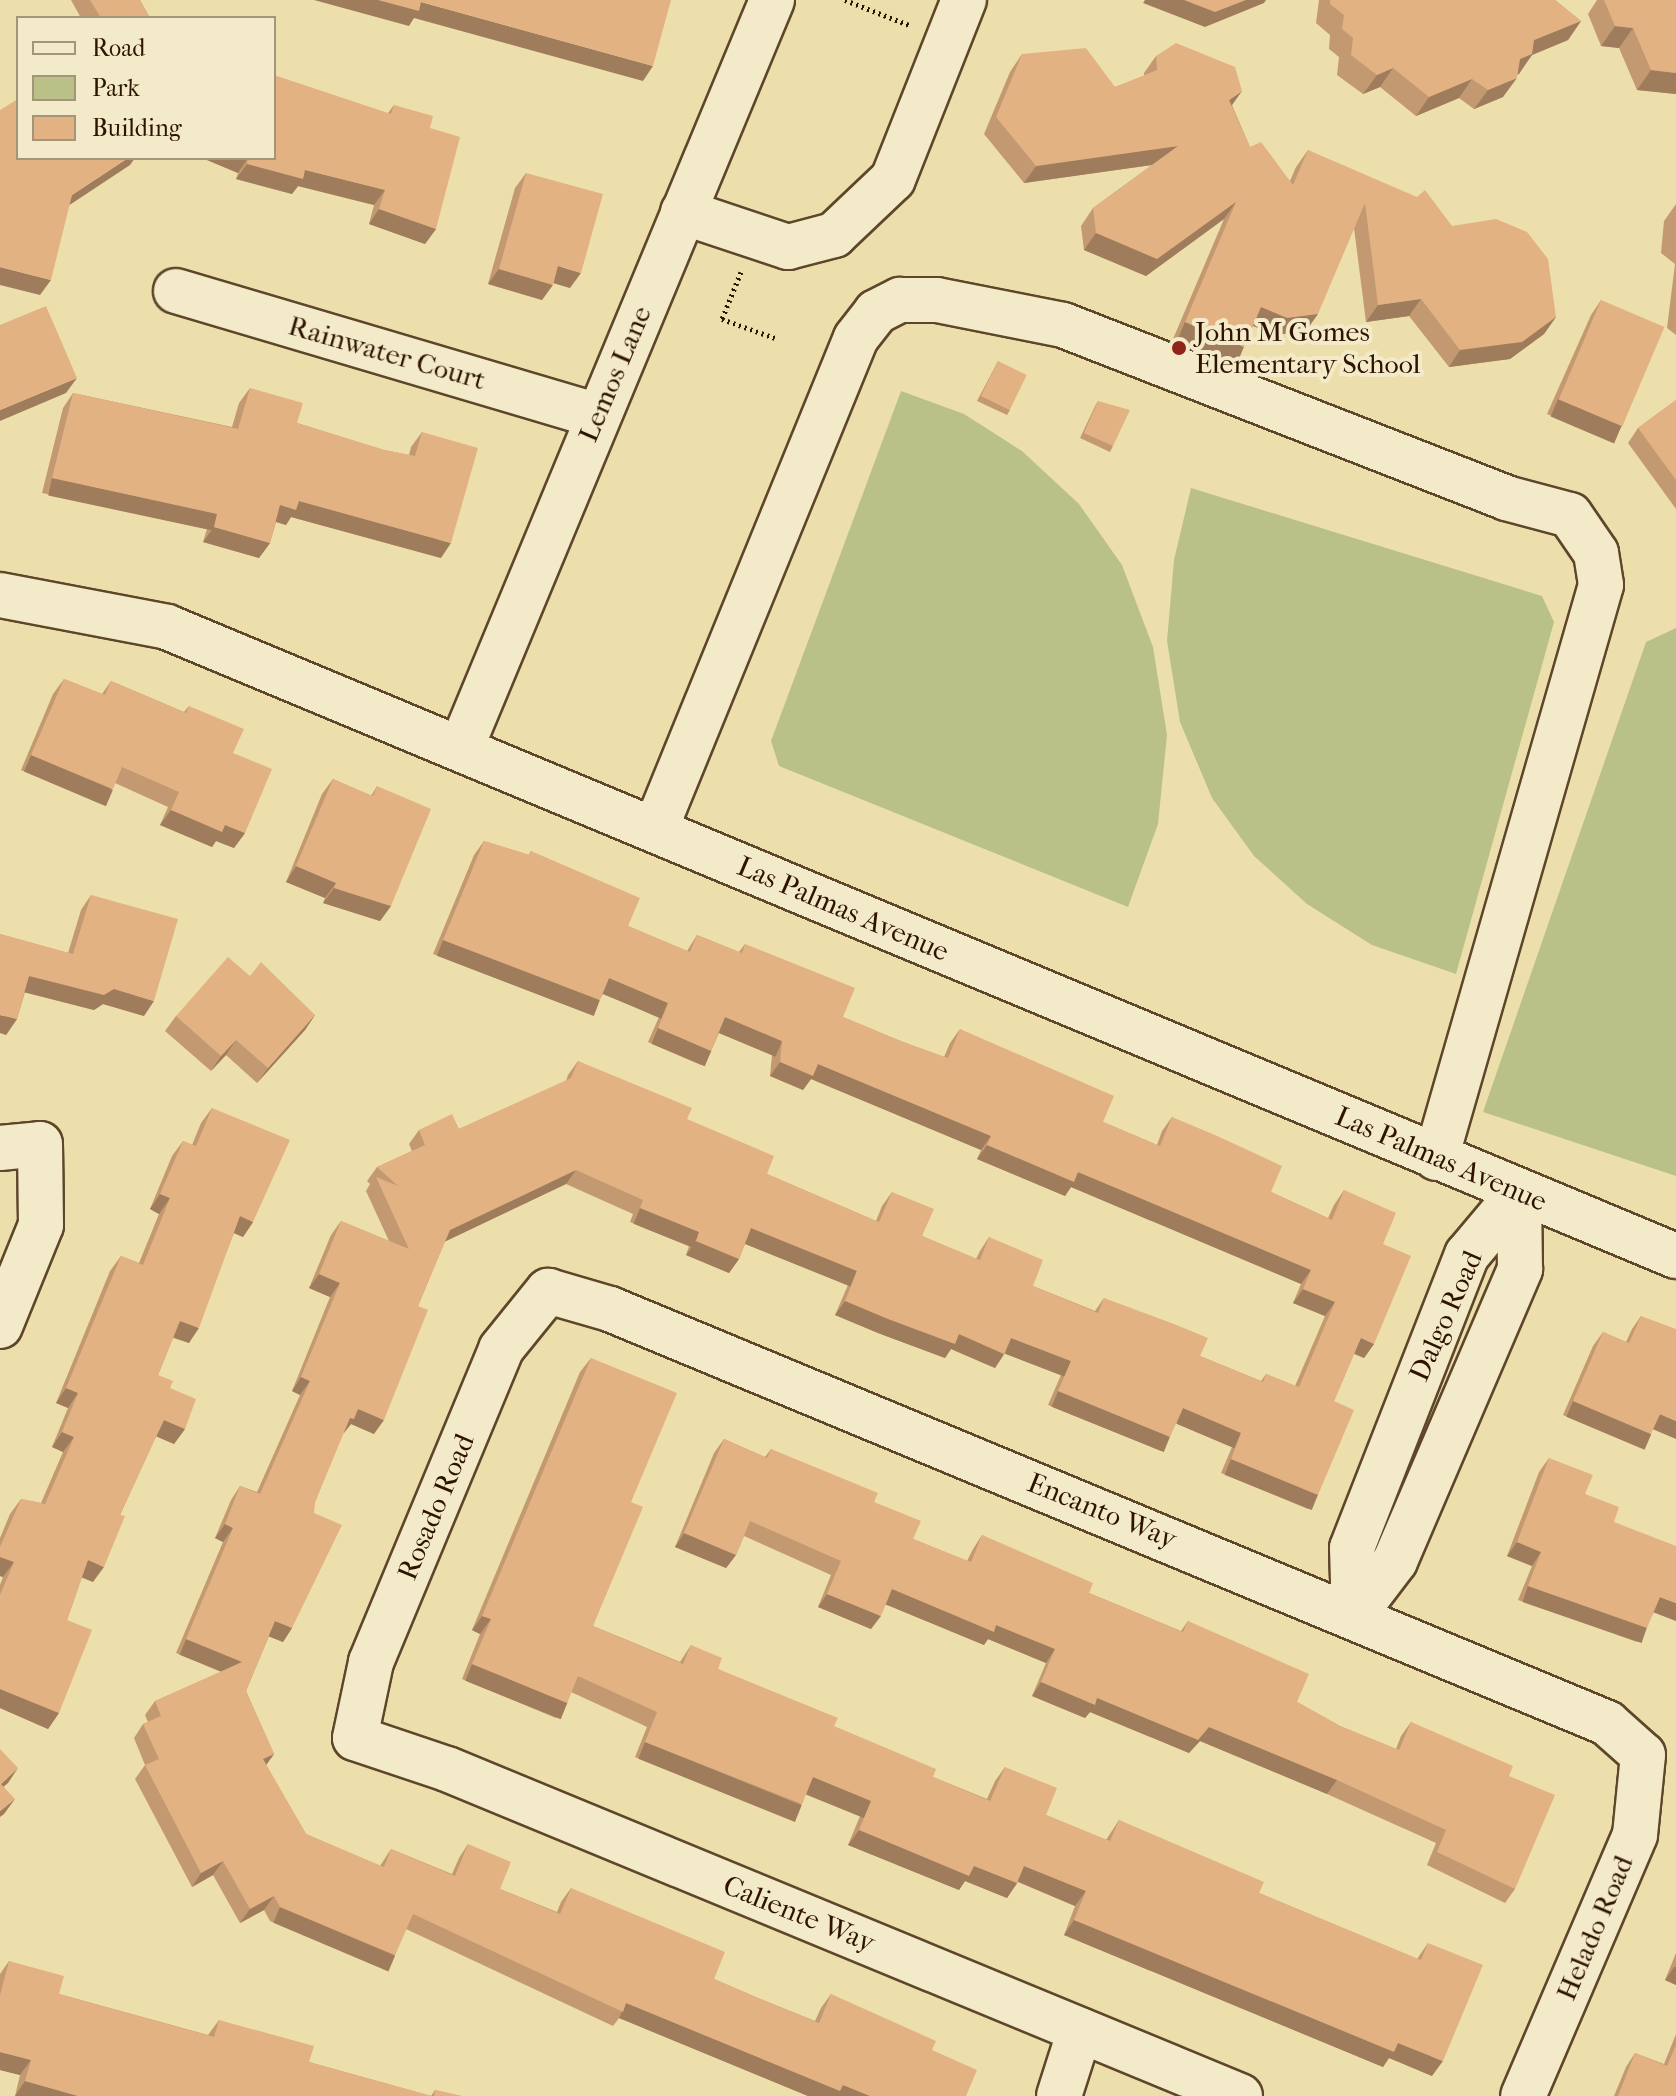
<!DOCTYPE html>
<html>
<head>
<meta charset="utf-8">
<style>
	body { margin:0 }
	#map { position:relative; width:1676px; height:2096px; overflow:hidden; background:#eddfac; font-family:"IM FELL French Canon",serif }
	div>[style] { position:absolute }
	.green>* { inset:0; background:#bac188 }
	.path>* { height:5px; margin-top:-2.5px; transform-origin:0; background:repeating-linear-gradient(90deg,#2e1300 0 2px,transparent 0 6px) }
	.roads { filter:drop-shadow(2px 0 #5e462b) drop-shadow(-2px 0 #5e462b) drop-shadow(0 2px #5e462b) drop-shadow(0 -2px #5e462b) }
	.minor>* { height:44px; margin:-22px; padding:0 22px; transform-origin:22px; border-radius:22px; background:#f3eac9 }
	.wall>* { inset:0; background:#c39971 }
	.shaded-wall>* { inset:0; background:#9f7d5c; transform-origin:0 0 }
	.building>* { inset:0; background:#e3b283; transform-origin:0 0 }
	.dots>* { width:22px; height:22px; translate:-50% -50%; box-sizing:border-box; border:4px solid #f3eac9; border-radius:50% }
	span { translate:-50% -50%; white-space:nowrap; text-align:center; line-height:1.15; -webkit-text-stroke:8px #f3eac9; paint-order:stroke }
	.poi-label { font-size:28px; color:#2e1300 }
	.left { translate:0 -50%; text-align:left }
	.street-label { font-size:28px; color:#2e1300 }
	.legend { position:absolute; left:16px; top:16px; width:260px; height:144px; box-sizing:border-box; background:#f3eac9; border:2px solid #a49479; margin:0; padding:10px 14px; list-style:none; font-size:24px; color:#2e1300 }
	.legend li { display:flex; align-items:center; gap:16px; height:40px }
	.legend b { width:40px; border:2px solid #a49479 }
</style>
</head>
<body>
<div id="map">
	<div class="green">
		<div style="clip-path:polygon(901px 391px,964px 414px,1022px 451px,1079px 504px,1122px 565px,1153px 647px,1167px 735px,1158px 824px,1128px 907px,779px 766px,771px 741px)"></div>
		<div style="clip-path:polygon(1191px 488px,1542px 596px,1554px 622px,1456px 974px,1372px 945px,1307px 904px,1254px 856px,1212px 798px,1180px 722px,1167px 641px,1174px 560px)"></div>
		<div style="clip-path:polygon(1676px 628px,1676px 1176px,1483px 1112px,1646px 642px)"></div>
	</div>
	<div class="path">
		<div style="left:845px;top:0;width:69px;rotate:21.3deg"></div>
		<div style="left:741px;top:272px;width:51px;rotate:112deg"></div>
		<div style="left:722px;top:319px;width:56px;rotate:19.7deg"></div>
	</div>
	<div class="roads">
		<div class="minor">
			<div style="left:683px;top:212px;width:111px;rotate:18.4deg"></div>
			<div style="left:788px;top:247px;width:48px;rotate:-14.6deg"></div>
			<div style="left:834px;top:235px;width:81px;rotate:-43.5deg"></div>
			<div style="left:893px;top:179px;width:193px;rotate:-68.4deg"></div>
			<div style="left:176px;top:291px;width:439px;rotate:16.5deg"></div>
			<div style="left:0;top:595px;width:170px;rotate:10.8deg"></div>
			<div style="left:167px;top:627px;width:1635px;rotate:22.63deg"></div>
			<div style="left:461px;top:748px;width:810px;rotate:-67.42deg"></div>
			<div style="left:655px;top:830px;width:531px;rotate:-67.78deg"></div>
			<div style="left:856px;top:338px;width:33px;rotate:-52deg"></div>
			<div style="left:876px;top:312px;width:27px;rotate:-27deg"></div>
			<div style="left:900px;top:300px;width:37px"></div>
			<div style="left:937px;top:300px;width:128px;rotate:11.2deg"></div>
			<div style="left:1063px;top:325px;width:476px;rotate:21.3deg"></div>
			<div style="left:1506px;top:498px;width:66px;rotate:14.9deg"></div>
			<div style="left:1570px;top:515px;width:46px;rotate:55.6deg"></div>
			<div style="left:1596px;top:553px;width:32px;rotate:81deg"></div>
			<div style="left:1601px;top:585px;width:596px;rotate:106.06deg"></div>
			<div style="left:0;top:1148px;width:40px;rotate:-5.7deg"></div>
			<div style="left:40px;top:1144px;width:81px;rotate:89.3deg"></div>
			<div style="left:41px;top:1225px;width:109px;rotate:112.1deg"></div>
			<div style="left:1354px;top:1615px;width:67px;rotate:-91.7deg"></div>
			<div style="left:1352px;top:1548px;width:315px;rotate:-68.6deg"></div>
			<div style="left:1467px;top:1255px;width:81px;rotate:-50deg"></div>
			<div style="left:1354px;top:1615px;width:68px;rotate:-52.8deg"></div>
			<div style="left:1395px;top:1561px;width:318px;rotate:-66.8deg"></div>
			<div style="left:1520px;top:1269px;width:76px;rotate:-90.8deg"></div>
			<div style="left:1059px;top:2096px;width:69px;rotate:-72.3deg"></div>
			<div style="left:1240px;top:2096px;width:858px;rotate:-157.59deg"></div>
			<div style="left:447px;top:1769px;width:97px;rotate:-161.4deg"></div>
			<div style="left:355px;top:1738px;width:78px;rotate:-78.1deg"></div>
			<div style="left:371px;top:1662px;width:339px;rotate:-67.4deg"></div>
			<div style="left:501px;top:1349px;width:75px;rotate:-51deg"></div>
			<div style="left:548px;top:1291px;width:65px;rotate:16.2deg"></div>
			<div style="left:610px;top:1309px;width:1080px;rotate:22.55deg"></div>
			<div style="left:1607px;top:1723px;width:48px;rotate:41.6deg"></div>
			<div style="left:1643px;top:1755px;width:80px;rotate:95.7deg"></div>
			<div style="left:1635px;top:1835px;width:284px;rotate:113.2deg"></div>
		</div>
	</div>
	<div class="wall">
		<div style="clip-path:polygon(71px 0,140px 0,150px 18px,81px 18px)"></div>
		<div style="clip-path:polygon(1319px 0,1555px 0,1581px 21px,1568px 40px,1532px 55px,1517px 74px,1503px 97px,1474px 109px,1459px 98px,1416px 116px,1380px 87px,1363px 94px,1337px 75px,1339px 57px,1329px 49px,1330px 35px,1316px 23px)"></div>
		<div style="clip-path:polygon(1597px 0,1676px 0,1676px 94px,1637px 90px,1619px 48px,1601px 46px,1588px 14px)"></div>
		<div style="clip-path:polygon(1022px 54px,1115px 87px,1144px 76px,1144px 73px,1156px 56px,1232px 105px,1250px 147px,1290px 181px,1296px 167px,1308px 150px,1452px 226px,1556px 317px,1544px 334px,1510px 359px,1449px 367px,1409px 316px,1366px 322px,1354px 228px,1306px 331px,1275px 335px,1253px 326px,1232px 364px,1173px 339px,1224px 219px,1146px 276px,1084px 250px,1081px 226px,1093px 208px,1152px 165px,1024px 183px,984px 134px,1010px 72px)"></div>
		<div style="clip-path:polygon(394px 105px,430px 128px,436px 229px,425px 244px,369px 224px,374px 205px,298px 186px,292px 194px,236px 179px,238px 173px,207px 160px,208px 158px,274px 158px,388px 113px)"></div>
		<div style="clip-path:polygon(526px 173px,570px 288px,553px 283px,542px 300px,488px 284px,515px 188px)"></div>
		<div style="clip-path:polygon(1676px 204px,1676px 335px,1667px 328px,1675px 264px,1661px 253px,1664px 221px)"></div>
		<div style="clip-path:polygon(1601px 300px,1622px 426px,1611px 441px,1547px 414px,1591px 315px)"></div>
		<div style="clip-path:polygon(998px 361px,1010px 410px,1007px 415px,977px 401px)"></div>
		<div style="clip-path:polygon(250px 388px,297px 423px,384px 450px,409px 455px,411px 447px,422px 432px,441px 558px,291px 517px,286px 525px,276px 522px,270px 543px,259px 558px,203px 542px,207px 529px,42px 493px,63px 408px,73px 393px,232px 427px,239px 403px)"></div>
		<div style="clip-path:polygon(1676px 400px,1676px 509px,1628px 443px,1638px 428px)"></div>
		<div style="clip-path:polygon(1098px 401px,1113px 446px,1110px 452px,1080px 438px,1095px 406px)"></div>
		<div style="clip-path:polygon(64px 679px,102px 694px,111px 681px,184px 712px,189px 706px,233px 753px,245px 833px,234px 848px,216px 841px,212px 847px,160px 825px,168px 807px,115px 783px,102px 804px,21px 770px,53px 694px)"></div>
		<div style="clip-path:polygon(333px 779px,371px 796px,377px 786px,391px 906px,380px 921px,323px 903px,325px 898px,286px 882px,322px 794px)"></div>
		<div style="clip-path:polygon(484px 841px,529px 855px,531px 851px,628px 926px,687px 951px,697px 935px,739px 952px,745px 944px,843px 1017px,903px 1042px,944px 1057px,950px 1043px,960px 1029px,1103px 1122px,1157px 1145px,1162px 1131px,1172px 1117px,1271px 1192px,1328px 1218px,1334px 1205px,1344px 1190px,1383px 1244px,1374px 1344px,1364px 1358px,1354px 1354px,1334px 1401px,1318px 1495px,1308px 1509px,1221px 1473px,1232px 1447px,1176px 1423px,1161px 1451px,1048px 1405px,1061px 1375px,1005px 1353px,995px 1368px,951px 1349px,945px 1358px,878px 1333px,835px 1315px,848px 1285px,745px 1244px,739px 1259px,729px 1273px,686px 1255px,689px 1246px,630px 1222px,633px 1214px,566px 1184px,445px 1241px,418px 1306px,374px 1434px,351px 1424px,343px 1433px,315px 1502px,292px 1628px,283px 1642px,269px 1636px,246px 1691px,274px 1754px,266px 1765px,306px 1834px,380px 1866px,391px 1849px,452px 1874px,459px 1858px,468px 1844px,500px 1889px,557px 1912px,561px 1902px,571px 1888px,714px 1979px,758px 1998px,815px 2021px,821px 2008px,831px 1994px,932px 2050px,966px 2096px,808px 2096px,619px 2018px,613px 2026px,406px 1929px,395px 1955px,386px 1969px,270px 1921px,264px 1910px,240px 1923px,213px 1875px,192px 1887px,135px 1779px,145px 1765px,134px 1738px,143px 1724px,148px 1722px,145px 1715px,155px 1701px,221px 1672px,176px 1653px,223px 1542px,215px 1538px,231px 1500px,240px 1486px,257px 1492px,300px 1395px,292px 1391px,330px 1297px,309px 1288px,331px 1235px,341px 1221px,389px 1241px,366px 1191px,370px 1184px,367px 1181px,377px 1167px,412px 1151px,409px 1144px,419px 1130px,459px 1129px,566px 1081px,568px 1075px,578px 1061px,687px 1119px,767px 1174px,876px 1221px,882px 1206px,892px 1192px,922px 1236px,976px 1259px,980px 1251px,989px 1237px,1033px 1286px,1095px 1311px,1104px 1298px,1200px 1356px,1261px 1381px,1266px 1374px,1295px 1386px,1325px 1316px,1293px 1303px,1301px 1284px,1071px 1187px,1065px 1196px,977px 1159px,981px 1150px,811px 1079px,803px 1090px,770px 1076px,772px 1055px,719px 1033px,711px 1051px,701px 1065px,648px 1042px,659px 1017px,603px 994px,590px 1014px,433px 954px,474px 855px)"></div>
		<div style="clip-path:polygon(91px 895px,144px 1016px,103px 1004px,94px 1010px,25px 992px,17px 1019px,6px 1035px,0 934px,68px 953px,81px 910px)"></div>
		<div style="clip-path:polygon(250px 976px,315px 1015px,305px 1030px,257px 1083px,226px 1055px,211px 1071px,165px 1031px,176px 1016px)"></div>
		<div style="clip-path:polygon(212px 1108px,253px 1222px,243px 1237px,234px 1233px,189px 1343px,173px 1338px,158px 1375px,170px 1388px,185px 1429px,174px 1444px,156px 1436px,120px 1515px,93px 1582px,82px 1577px,67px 1620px,59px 1713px,48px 1729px,0 1708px,0 1585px,3px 1577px,0 1576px,0 1538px,10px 1514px,21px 1499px,41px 1503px,63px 1452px,52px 1447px,68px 1408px,56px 1403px,110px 1271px,121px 1256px,139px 1263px,159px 1214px,150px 1209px,172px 1156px,183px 1141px,192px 1145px,201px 1123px)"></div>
		<div style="clip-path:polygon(1641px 1316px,1653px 1429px,1641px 1448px,1563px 1415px,1593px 1346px,1603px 1332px,1626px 1342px,1632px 1329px)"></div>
		<div style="clip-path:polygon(591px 1358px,631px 1502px,593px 1626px,680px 1662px,691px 1645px,718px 1669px,933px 1777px,987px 1799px,995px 1781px,1005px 1767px,1046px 1815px,1106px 1840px,1119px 1820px,1259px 1893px,1417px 1959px,1428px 1943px,1432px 2076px,1389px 2058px,1383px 2067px,1064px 1935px,1075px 1906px,1018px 1882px,1007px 1898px,965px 1881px,959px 1890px,848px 1845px,860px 1816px,806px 1793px,802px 1804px,791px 1819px,635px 1757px,647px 1727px,571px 1692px,567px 1703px,556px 1718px,462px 1679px,480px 1634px,472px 1630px,580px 1372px)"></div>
		<div style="clip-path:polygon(724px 1439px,765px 1457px,771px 1449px,874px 1502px,913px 1539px,967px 1561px,973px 1549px,982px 1535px,1089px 1593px,1181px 1631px,1188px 1621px,1297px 1702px,1340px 1726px,1396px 1749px,1401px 1736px,1411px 1722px,1509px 1776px,1515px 1889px,1505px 1903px,1427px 1865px,1436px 1843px,1327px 1794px,1200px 1741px,1189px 1753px,1090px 1712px,1085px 1718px,1032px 1696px,1046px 1663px,988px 1639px,984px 1645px,886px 1604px,871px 1629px,818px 1607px,831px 1575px,744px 1536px,736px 1555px,726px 1568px,675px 1547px,714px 1453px)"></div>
		<div style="clip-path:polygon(1549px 1458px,1614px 1522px,1676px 1621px,1654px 1612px,1637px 1642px,1518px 1600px,1532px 1566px,1507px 1556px,1539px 1472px)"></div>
		<div style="clip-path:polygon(1676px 1953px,1676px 1985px,1665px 1980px)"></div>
		<div style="clip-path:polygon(9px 1961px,59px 1994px,208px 2035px,219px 2020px,309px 2062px,431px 2096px,435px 2090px,461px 2096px,15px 2096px,20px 2075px,0 2070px,0 1974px)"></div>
		<div style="clip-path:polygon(1676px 2034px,1676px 2096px,1614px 2096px,1626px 2067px,1635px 2053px,1664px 2064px)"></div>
	</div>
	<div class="shaded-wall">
		<div style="clip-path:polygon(314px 0,378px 0,421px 2px,653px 66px,643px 81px,414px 18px,409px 26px)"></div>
		<div style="clip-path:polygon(1145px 0,1266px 0,1264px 3px,1205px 27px,1143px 3px)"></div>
		<div style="clip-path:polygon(1581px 21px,1568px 40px,1532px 55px,1519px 74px,1506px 79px,1534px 40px)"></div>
		<div style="clip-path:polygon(1615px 26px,1633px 28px,1619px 48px,1601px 46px)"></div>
		<div style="clip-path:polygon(1393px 68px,1380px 87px,1363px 94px,1377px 75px)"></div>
		<div style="clip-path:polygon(1651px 70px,1676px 73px,1676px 94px,1637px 90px)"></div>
		<div style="clip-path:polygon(1517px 78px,1503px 97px,1474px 109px,1488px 90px)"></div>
		<div style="clip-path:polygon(1472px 79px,1459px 98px,1416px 116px,1429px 97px)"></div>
		<div style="clip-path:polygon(1242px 91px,1230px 108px,1229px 100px)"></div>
		<div style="clip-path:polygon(1178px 146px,1166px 163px,1024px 183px,1036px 166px)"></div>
		<div style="clip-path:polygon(128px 158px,135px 158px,130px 165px,62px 210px,72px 195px)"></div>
		<div style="clip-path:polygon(209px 158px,248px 158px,238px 173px,207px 160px)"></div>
		<div style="clip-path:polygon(247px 164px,305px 170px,385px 190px,374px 205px,298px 186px,292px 194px,236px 179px)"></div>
		<div style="clip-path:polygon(1236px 202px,1224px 219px,1146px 276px,1084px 250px,1096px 233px)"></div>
		<div style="clip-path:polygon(379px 209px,436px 229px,425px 244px,369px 224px)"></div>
		<div style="clip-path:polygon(558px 266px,581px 273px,570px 288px,547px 281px)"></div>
		<div style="clip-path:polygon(0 267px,51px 280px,40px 295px,0 285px)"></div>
		<div style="clip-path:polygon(499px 269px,553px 285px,542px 300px,488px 284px)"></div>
		<div style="clip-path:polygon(1421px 299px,1409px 316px,1366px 322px,1378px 305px)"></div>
		<div style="clip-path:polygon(1261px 307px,1318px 314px,1306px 331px,1275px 335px,1249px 324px)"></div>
		<div style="clip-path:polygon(1556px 317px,1544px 334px,1510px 359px,1449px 367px,1460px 350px)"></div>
		<div style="left:1185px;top:322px;width:64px;height:21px;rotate:23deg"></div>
		<div style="clip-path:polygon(77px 378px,66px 393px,0 421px,0 410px)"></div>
		<div style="left:1558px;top:399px;width:69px;height:19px;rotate:23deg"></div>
		<div style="left:52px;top:478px;width:169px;height:18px;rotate:12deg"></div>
		<div style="clip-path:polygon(299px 501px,451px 543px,441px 558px,291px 517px,286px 525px,270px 520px,280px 505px)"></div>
		<div style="clip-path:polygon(214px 527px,270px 543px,259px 558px,203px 542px)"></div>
		<div style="left:31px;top:755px;width:89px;height:18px;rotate:23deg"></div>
		<div style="clip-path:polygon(171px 810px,225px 825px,245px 833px,234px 848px,216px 841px,212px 847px,160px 825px)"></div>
		<div style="clip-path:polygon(296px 866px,336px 883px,325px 898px,286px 882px)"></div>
		<div style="clip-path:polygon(334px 888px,391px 906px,380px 921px,323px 903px)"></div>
		<div style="left:443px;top:940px;width:168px;height:17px;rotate:21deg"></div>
		<div style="clip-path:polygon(29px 976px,114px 989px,154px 1001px,144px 1016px,103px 1004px,94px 1010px,19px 991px)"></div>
		<div style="left:609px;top:978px;width:64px;height:17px;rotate:23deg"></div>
		<div style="clip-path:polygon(0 1015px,17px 1019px,6px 1035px,0 1033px)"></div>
		<div style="clip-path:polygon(315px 1015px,305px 1030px,257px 1083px,268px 1068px)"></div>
		<div style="left:725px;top:1017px;width:62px;height:17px;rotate:23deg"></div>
		<div style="left:658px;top:1028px;width:58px;height:17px;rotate:23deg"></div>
		<div style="clip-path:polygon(236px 1040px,226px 1055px,211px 1071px,221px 1056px)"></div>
		<div style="clip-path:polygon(780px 1062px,818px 1064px,991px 1136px,981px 1150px,811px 1079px,803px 1090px,770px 1076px)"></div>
		<div style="clip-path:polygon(987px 1145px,1078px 1172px,1311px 1270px,1301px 1284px,1071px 1187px,1065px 1196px,977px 1159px)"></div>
		<div style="clip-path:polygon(576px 1170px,566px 1184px,440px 1244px,450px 1230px)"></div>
		<div style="clip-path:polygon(160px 1194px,170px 1198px,159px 1214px,150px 1209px)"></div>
		<div style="left:640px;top:1208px;width:64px;height:17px;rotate:22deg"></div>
		<div style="clip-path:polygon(240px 1216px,253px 1222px,243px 1237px,229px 1231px)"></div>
		<div style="left:751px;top:1228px;width:114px;height:17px;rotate:22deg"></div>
		<div style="clip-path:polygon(696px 1241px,739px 1259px,729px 1273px,686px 1255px)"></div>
		<div style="clip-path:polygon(319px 1274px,340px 1283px,330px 1297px,309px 1288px)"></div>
		<div style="clip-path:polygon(1303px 1289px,1335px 1302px,1325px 1316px,1293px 1303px)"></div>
		<div style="clip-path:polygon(845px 1301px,959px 1334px,1004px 1354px,995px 1368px,951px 1349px,945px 1358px,878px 1333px,835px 1315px)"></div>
		<div style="clip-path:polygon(180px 1321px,199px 1328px,189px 1343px,170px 1336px)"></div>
		<div style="left:1011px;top:1338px;width:64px;height:17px;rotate:21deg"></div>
		<div style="clip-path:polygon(1361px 1338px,1374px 1344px,1364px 1358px,1351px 1352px)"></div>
		<div style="clip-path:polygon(301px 1377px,310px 1381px,300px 1395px,292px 1391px)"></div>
		<div style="clip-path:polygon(66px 1388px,78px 1393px,68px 1408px,56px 1403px)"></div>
		<div style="left:1058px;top:1391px;width:121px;height:17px;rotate:22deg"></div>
		<div style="left:1573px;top:1401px;width:85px;height:17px;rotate:23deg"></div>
		<div style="left:1183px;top:1408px;width:63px;height:17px;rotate:23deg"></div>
		<div style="clip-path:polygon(358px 1409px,384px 1420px,374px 1434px,351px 1424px,344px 1433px,340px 1432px,350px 1418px)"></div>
		<div style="clip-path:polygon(1660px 1414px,1676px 1421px,1676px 1439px,1650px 1428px)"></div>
		<div style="clip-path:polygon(164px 1420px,185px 1429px,174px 1444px,153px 1435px)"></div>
		<div style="clip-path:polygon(62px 1432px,74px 1437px,63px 1452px,52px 1447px)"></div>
		<div style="left:1231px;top:1459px;width:94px;height:17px;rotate:22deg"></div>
		<div style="clip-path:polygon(225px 1524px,233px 1528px,223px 1542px,215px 1538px)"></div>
		<div style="clip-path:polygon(684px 1533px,736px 1555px,726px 1568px,675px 1547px)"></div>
		<div style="clip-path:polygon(1517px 1542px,1541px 1552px,1532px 1566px,1507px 1556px)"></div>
		<div style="clip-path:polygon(0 1557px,14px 1562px,3px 1577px,0 1576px)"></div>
		<div style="clip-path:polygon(88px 1560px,104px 1567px,93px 1582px,78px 1576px)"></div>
		<div style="left:1528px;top:1586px;width:126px;height:17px;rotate:19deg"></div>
		<div style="clip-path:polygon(892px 1589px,996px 1625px,1055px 1649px,1046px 1663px,988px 1639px,984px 1645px,882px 1603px)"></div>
		<div style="clip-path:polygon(827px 1594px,881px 1616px,871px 1629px,818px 1607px)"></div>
		<div style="clip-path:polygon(1660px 1597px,1676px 1603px,1676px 1621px,1650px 1611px)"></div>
		<div style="clip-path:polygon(482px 1616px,491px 1619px,480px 1634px,472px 1630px)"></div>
		<div style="clip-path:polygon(275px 1621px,292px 1628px,283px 1642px,265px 1635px)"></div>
		<div style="left:186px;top:1639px;width:61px;height:17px;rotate:22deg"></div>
		<div style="left:472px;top:1664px;width:103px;height:18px;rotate:22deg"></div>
		<div style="clip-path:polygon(1041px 1682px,1209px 1727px,1337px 1780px,1327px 1794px,1200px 1741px,1189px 1753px,1090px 1712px,1085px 1718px,1032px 1696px)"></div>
		<div style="clip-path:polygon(0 1689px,59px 1713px,48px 1729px,0 1708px)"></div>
		<div style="left:645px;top:1742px;width:169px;height:18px;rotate:22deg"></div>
		<div style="clip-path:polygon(274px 1754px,264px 1768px,263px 1759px)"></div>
		<div style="clip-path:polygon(18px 1768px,8px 1783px,0 1790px,0 1785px)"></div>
		<div style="left:813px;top:1777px;width:63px;height:19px;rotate:22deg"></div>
		<div style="clip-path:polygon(15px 1799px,4px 1814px,0 1817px,0 1811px)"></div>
		<div style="clip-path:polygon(859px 1830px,974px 1866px,1017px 1883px,1007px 1898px,965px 1881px,959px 1890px,848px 1845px)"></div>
		<div style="clip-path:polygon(223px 1861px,213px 1875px,192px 1887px,201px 1873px)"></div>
		<div style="clip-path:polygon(1024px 1866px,1086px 1891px,1075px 1906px,1014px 1880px)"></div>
		<div style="clip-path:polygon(274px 1896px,264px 1910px,240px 1923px,250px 1909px)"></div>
		<div style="left:280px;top:1907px;width:125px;height:17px;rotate:23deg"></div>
		<div style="clip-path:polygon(1074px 1920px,1398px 2043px,1443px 2061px,1432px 2076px,1389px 2058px,1383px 2067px,1064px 1935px)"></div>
		<div style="clip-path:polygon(1674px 1967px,1676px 1967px,1676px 1985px,1665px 1980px)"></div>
		<div style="clip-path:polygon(626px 2003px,843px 2085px,870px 2096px,808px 2096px,619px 2018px)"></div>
		<div style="clip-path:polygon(0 2052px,31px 2060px,20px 2075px,0 2070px)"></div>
		<div style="clip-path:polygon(25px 2081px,78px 2096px,15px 2096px)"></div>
	</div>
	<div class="building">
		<div style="clip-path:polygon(90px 0,140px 0,150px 18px,101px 18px)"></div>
		<div style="clip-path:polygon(378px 0,671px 0,653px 66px,421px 2px,419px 11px)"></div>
		<div style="clip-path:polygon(1184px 0,1246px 0,1215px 12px)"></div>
		<div style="clip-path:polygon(1330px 0,1555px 0,1581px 21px,1534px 40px,1532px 54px,1520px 59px,1517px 78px,1488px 90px,1472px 79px,1429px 97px,1393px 68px,1377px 75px,1351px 55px,1353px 38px,1342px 29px,1344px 15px,1330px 4px)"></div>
		<div style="clip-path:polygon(1604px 0,1676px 0,1676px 73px,1651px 70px,1633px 28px,1615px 26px)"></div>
		<div style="clip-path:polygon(1176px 43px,1235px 67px,1242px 91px,1229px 100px,1250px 147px,1261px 142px,1293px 185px,1308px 150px,1417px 197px,1425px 190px,1452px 226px,1496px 219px,1527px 232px,1548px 259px,1556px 317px,1522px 342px,1460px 350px,1421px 299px,1378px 305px,1365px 203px,1318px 314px,1287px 318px,1261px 307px,1244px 347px,1185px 322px,1236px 202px,1157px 259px,1096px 233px,1093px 208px,1178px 146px,1036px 166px,996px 117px,1022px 54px,1086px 48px,1115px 87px,1157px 70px,1156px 56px)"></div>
		<div style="clip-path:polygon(274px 75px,391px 114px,394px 105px,433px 116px,430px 128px,460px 137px,436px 229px,379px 209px,385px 190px,305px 170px,303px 179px,247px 164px,248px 158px,274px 158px)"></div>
		<div style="clip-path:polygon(18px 99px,18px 158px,128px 158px,72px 195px,51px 280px,0 267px,0 110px)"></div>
		<div style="clip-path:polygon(526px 173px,603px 194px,581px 273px,558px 266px,553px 285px,499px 269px)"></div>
		<div style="left:1601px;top:300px;width:69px;height:108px;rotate:23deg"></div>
		<div style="clip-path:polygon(46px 306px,77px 378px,0 410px,0 325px)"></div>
		<div style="left:998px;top:361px;width:32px;height:39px;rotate:26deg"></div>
		<div style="clip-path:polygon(250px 388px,303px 403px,297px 423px,384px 450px,415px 456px,422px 432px,478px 448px,451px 543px,299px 501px,296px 510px,280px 505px,270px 543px,214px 527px,217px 514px,52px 478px,73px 393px,238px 429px)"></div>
		<div style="clip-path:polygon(1676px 400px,1676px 480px,1638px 428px)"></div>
		<div style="clip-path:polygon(1098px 401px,1130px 410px,1113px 446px,1084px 433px)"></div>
		<div style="clip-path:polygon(64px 679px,105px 695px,111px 681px,186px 713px,189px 706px,244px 729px,233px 753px,272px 769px,245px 833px,225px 825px,222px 832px,171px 810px,179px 792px,122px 767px,113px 789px,31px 755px)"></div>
		<div style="clip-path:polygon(333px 779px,373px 796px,377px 786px,431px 809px,391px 906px,334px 888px,336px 883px,296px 866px)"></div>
		<div style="clip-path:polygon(484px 841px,530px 855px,531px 851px,640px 898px,628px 926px,690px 952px,697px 935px,742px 953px,745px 944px,855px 988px,843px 1017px,903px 1042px,948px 1058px,960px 1029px,1114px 1096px,1103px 1122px,1160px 1146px,1172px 1117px,1215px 1135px,1282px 1166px,1271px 1192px,1332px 1220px,1344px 1190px,1396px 1213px,1383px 1244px,1411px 1256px,1374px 1344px,1361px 1338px,1334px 1401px,1354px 1410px,1318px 1495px,1231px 1459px,1241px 1433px,1183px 1408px,1170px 1437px,1058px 1391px,1071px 1361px,1011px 1338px,1004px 1354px,959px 1334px,955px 1344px,888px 1319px,845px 1301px,857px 1271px,751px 1228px,739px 1259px,696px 1241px,699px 1232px,640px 1208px,643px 1200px,576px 1170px,450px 1230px,418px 1306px,428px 1310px,384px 1420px,358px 1409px,354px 1419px,350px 1418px,315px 1502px,314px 1513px,342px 1525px,292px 1628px,275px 1621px,246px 1691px,274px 1754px,263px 1759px,306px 1834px,384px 1867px,391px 1849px,455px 1876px,468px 1844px,511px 1862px,500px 1889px,560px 1914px,571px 1888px,725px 1952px,714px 1979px,758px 1998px,819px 2023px,831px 1994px,936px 2041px,932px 2050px,977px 2070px,966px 2096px,870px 2096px,843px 2085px,840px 2091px,626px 2003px,623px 2012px,413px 1914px,395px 1955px,280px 1907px,274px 1896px,250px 1909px,223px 1861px,201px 1873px,145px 1765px,159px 1759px,143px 1724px,161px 1716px,155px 1701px,242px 1662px,186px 1639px,233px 1528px,225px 1524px,240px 1486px,260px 1494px,310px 1381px,301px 1377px,340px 1283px,319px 1274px,341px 1221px,409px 1249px,376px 1177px,398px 1186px,377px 1167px,425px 1145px,419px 1130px,452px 1114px,459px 1129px,571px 1078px,578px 1061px,692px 1108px,687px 1119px,774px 1156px,767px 1174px,879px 1222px,892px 1192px,934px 1209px,922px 1236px,980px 1260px,989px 1237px,1043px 1260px,1033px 1286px,1098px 1313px,1104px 1298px,1174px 1324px,1208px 1338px,1200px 1356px,1263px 1382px,1266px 1374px,1299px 1387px,1335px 1302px,1303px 1289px,1311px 1270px,1078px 1172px,1074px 1182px,987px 1145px,991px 1136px,818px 1064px,813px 1076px,780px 1062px,782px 1041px,725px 1017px,711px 1051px,658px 1028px,668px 1003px,609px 978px,600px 1000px,443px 940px)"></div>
		<div style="clip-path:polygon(91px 895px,178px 919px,154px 1001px,114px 989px,104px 995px,29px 976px,17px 1019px,0 1015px,0 934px,73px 954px)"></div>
		<div style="clip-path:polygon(228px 957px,250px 976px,261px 962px,315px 1015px,268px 1068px,236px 1040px,221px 1056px,176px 1016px)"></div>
		<div style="clip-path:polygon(212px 1108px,290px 1140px,253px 1222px,240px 1216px,199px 1328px,180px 1321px,158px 1375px,173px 1381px,170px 1388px,196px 1399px,185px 1429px,164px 1420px,120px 1515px,125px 1516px,104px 1567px,88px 1560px,67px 1620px,92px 1630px,59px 1713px,0 1689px,0 1595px,14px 1562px,0 1557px,0 1547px,21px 1499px,45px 1504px,74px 1437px,62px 1432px,78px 1393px,66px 1388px,121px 1256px,143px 1265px,170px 1198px,160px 1194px,183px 1141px,196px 1146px)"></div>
		<div style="clip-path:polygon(1641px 1316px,1676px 1329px,1676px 1421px,1660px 1414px,1651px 1434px,1573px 1401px,1603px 1332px,1629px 1343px)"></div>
		<div style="clip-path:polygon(591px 1358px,677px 1393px,631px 1502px,643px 1507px,593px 1626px,683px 1664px,691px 1645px,722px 1658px,718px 1669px,838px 1718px,834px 1726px,936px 1769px,933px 1777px,990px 1801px,1005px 1767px,1057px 1788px,1046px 1815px,1110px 1841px,1119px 1820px,1264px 1882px,1259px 1893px,1421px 1960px,1428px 1943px,1483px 1965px,1443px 2061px,1398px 2043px,1394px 2052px,1074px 1920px,1086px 1891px,1024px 1866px,1017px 1883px,974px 1866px,969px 1876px,859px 1830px,871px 1801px,813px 1777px,802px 1804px,645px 1742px,657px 1712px,578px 1676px,567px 1703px,472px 1664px,491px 1619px,482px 1616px)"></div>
		<div style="clip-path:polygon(724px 1439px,767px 1458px,771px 1449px,878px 1493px,874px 1502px,921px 1521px,913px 1539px,971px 1562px,982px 1535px,1093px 1583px,1089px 1593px,1183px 1632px,1188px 1621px,1309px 1674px,1297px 1702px,1340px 1726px,1399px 1750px,1411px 1722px,1513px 1766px,1509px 1776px,1555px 1795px,1515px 1889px,1437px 1852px,1446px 1830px,1337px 1780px,1209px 1727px,1198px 1740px,1097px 1698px,1095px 1705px,1041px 1682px,1055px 1649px,996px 1625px,994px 1632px,892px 1589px,881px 1616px,827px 1594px,841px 1561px,750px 1521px,736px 1555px,684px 1533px)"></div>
		<div style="clip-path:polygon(1549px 1458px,1593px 1475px,1585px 1494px,1619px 1507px,1614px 1522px,1676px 1546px,1676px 1603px,1660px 1597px,1647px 1628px,1528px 1586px,1541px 1552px,1517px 1542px)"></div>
		<div style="clip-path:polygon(0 1749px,18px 1768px,1px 1784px,15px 1799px,0 1811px)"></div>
		<div style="clip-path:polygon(9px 1961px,64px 1976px,59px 1994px,214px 2037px,219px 2020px,314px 2046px,309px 2062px,432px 2096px,78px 2096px,25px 2081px,31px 2060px,0 2052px,0 1995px)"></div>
		<div style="clip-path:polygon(1676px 2045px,1676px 2096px,1618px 2096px,1635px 2053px,1667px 2066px)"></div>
		<div style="clip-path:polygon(435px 2090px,461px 2096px,434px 2096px)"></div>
	</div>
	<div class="dots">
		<div style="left:1179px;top:348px;background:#8f2418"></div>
	</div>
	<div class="poi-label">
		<span class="left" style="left:1195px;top:348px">John M Gomes<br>Elementary School</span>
	</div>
	<div class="street-label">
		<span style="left:387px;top:353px;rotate:16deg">Rainwater Court</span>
		<span style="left:615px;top:374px;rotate:-67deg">Lemos Lane</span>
		<span style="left:843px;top:909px;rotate:23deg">Las Palmas Avenue</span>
		<span style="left:1441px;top:1159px;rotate:23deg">Las Palmas Avenue</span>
		<span style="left:1446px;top:1316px;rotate:-66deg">Dalgo Road</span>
		<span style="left:436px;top:1507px;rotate:-67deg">Rosado Road</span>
		<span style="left:1102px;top:1511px;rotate:22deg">Encanto Way</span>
		<span style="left:799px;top:1914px;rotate:22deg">Caliente Way</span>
		<span style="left:1595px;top:1928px;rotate:-67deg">Helado Road</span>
	</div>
	<ul class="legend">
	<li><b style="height:10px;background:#f3eac9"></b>Road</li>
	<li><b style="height:22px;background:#bac188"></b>Park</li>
	<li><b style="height:22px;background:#e3b283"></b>Building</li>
	</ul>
</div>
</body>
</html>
